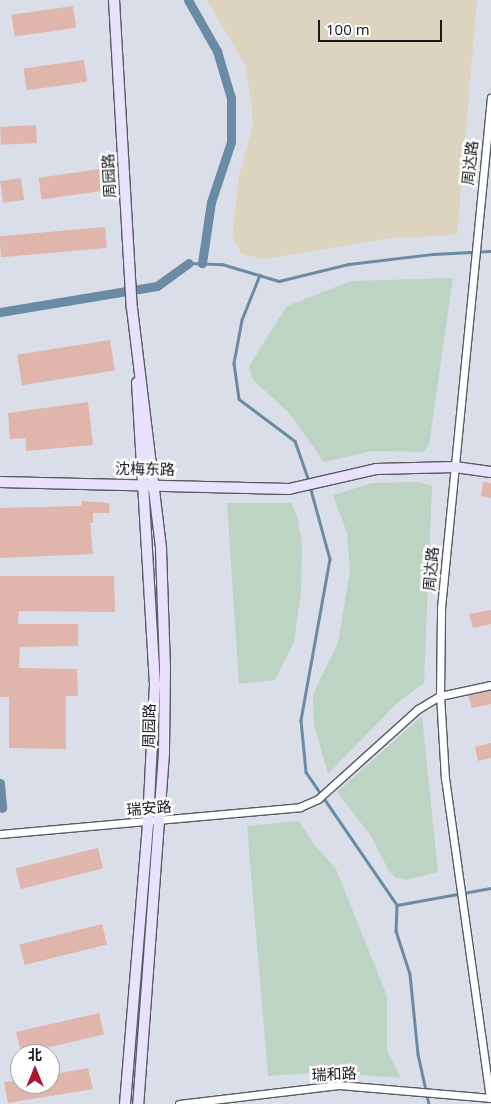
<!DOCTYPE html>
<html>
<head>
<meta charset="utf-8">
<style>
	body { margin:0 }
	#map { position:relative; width:491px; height:1104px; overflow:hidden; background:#dadee8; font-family:"Open Sans","Noto Sans SC",sans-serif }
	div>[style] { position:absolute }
	.industrial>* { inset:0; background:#ddd4bf }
	.green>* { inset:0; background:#bdd3c3 }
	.stream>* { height:2.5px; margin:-1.25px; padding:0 1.25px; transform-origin:1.25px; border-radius:1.25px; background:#6a8ba3 }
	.canal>* { height:9px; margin:-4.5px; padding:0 4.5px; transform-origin:4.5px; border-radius:4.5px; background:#6a8ba3 }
	.building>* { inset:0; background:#e0b5ab; transform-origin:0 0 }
	.roads { filter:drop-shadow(1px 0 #575b64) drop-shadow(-1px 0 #575b64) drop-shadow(0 1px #575b64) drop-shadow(0 -1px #575b64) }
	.street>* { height:7px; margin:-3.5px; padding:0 3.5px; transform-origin:3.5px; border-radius:3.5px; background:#fff }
	.secondary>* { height:10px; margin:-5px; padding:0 5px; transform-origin:5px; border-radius:5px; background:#e8e2fd }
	span { translate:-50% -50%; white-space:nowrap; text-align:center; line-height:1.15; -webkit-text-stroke:5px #fff; paint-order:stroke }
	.street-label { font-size:15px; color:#15171a }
	.north { position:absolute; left:10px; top:1044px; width:50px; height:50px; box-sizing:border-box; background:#fff; border:1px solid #a1a2a3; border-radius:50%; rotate:0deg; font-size:14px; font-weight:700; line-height:20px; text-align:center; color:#15171a }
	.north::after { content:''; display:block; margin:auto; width:18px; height:22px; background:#ac1632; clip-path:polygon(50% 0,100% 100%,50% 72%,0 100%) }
	.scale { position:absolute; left:318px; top:20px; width:124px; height:22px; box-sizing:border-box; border:2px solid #15171a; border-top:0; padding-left:6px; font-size:15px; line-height:18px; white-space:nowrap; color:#15171a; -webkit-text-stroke:4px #fff; paint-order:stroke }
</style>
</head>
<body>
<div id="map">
	<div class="industrial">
		<div style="clip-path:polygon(207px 0,477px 0,457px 235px,393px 238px,263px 259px,242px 254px,232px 237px,239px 175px,253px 126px,252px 109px,246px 67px)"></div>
	</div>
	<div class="green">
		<div style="clip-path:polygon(453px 278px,429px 445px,423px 452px,372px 451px,324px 462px,289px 413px,252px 379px,249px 366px,287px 306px,351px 281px)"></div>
		<div style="clip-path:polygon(419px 482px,432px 486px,424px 683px,396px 704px,328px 774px,314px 725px,313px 694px,338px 643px,350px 571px,347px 533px,333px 495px,372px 483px)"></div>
		<div style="clip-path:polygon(227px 503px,291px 503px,298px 519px,302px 544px,301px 592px,294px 642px,275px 680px,239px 684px)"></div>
		<div style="clip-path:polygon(422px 716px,438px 872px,406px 880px,395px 877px,389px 871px,371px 836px,337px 792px)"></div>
		<div style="clip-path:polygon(299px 821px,313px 843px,336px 869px,387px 996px,387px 1050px,401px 1078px,325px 1072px,268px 1076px,247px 826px)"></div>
	</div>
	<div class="stream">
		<div style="left:189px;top:263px;width:33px;rotate:2deg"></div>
		<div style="left:222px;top:264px;width:59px;rotate:16.6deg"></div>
		<div style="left:279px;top:281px;width:72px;rotate:-13.7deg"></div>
		<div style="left:349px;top:264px;width:85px;rotate:-6.8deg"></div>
		<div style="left:433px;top:254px;width:58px;rotate:-3deg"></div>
		<div style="left:260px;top:275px;width:48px;rotate:111.8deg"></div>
		<div style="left:242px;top:320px;width:44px;rotate:100.5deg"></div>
		<div style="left:234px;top:363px;width:36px;rotate:82deg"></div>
		<div style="left:239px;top:399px;width:70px;rotate:36.9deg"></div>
		<div style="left:295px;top:441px;width:42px;rotate:70.7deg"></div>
		<div style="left:310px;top:486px;width:76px;rotate:74.7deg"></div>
		<div style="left:330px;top:559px;width:164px;rotate:100.2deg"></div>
		<div style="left:301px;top:720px;width:52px;rotate:84.5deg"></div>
		<div style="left:306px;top:772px;width:161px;rotate:55.6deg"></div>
		<div style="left:397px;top:905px;width:26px;rotate:92deg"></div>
		<div style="left:396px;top:931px;width:45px;rotate:72deg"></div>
		<div style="left:410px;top:974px;width:80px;rotate:84.3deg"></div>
		<div style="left:418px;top:1054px;width:51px;rotate:77.6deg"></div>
		<div style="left:397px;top:905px;width:96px;rotate:-10.3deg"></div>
	</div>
	<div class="canal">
		<div style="left:188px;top:0;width:59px;rotate:60.4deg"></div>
		<div style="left:217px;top:51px;width:49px;rotate:73.4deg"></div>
		<div style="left:231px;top:98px;width:44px;rotate:90deg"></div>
		<div style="left:231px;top:142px;width:63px;rotate:108.4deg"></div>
		<div style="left:211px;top:202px;width:62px;rotate:98.4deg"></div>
		<div style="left:0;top:312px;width:159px;rotate:-9.4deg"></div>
		<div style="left:157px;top:286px;width:39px;rotate:-36deg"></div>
		<div style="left:0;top:783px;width:25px;rotate:85deg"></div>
	</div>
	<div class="building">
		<div style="left:73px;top:6px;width:22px;height:62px;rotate:82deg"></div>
		<div style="left:84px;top:60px;width:22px;height:61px;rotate:82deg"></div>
		<div style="left:36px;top:125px;width:18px;height:36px;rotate:87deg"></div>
		<div style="left:100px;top:169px;width:22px;height:62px;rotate:82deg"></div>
		<div style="left:21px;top:178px;width:22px;height:21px;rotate:82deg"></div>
		<div style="left:105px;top:227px;width:21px;height:106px;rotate:85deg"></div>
		<div style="left:110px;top:340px;width:31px;height:94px;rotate:81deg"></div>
		<div style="clip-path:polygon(88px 402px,93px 445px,26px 451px,26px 438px,10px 439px,8px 413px)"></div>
		<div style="clip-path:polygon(483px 482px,491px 483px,491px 498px,481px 496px)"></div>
		<div style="clip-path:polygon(82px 501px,109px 503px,110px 513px,93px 513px,93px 523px,90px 523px,93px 554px,0 558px,0 508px,81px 506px)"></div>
		<div style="clip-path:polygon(0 576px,114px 576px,115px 612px,19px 611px,18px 624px,78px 624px,78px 646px,20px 647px,19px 668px,77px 669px,78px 696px,66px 696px,66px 749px,9px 748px,9px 697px,0 697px)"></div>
		<div style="clip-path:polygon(491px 610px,491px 624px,473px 628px,469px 614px)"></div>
		<div style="clip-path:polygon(491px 690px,491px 704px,472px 708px,468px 695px)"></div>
		<div style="clip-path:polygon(491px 743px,491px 758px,478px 761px,475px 747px)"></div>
		<div style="left:98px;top:848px;width:21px;height:85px;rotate:76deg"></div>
		<div style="left:102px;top:924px;width:21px;height:85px;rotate:76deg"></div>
		<div style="left:99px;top:1013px;width:22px;height:85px;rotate:77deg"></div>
		<div style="clip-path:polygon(88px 1068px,93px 1089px,8px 1103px,4px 1082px,20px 1080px,20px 1084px,50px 1084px,50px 1075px)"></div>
	</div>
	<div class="roads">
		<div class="street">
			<div style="left:0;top:834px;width:301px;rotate:-5.1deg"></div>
			<div style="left:300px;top:807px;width:20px;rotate:-24deg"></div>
			<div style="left:318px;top:799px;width:135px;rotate:-42deg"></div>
			<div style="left:418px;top:709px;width:26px;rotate:-31deg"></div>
			<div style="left:440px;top:696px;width:52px;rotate:-12.2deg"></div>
			<div style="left:490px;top:1098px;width:322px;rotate:-98deg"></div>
			<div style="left:445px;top:779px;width:83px;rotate:-93.4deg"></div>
			<div style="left:440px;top:696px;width:88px;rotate:-89.3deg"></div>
			<div style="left:441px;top:608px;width:513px;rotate:-84.41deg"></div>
			<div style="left:179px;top:1104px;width:161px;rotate:-6.8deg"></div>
			<div style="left:339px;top:1085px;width:153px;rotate:4.9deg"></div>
		</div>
		<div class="secondary">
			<div style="left:114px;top:0;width:309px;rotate:86.7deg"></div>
			<div style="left:132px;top:308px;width:243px;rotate:83.1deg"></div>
			<div style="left:161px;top:549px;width:119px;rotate:88.1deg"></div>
			<div style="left:165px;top:668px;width:85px;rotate:90.7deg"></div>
			<div style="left:164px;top:753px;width:352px;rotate:94.2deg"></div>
			<div style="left:0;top:482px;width:289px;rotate:1.4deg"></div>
			<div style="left:289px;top:489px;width:89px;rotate:-12.9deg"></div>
			<div style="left:376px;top:469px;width:79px;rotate:-1.5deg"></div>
			<div style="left:455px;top:467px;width:36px;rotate:8deg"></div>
			<div style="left:125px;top:1104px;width:283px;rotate:-85.3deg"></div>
			<div style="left:148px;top:822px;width:137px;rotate:-87.1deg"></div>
			<div style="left:155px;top:685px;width:303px;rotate:-93.4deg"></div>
		</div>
	</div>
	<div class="street-label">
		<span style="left:470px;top:163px;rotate:-84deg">周达路</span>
		<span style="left:109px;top:176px;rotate:-93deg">周园路</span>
		<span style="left:145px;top:469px;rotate:1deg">沈梅东路</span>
		<span style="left:431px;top:569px;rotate:-85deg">周达路</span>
		<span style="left:149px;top:726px;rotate:-89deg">周园路</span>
		<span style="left:149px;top:808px;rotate:-5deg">瑞安路</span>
		<span style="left:334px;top:1074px;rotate:-2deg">瑞和路</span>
	</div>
	<div class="north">北</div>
	<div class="scale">100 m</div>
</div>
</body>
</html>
